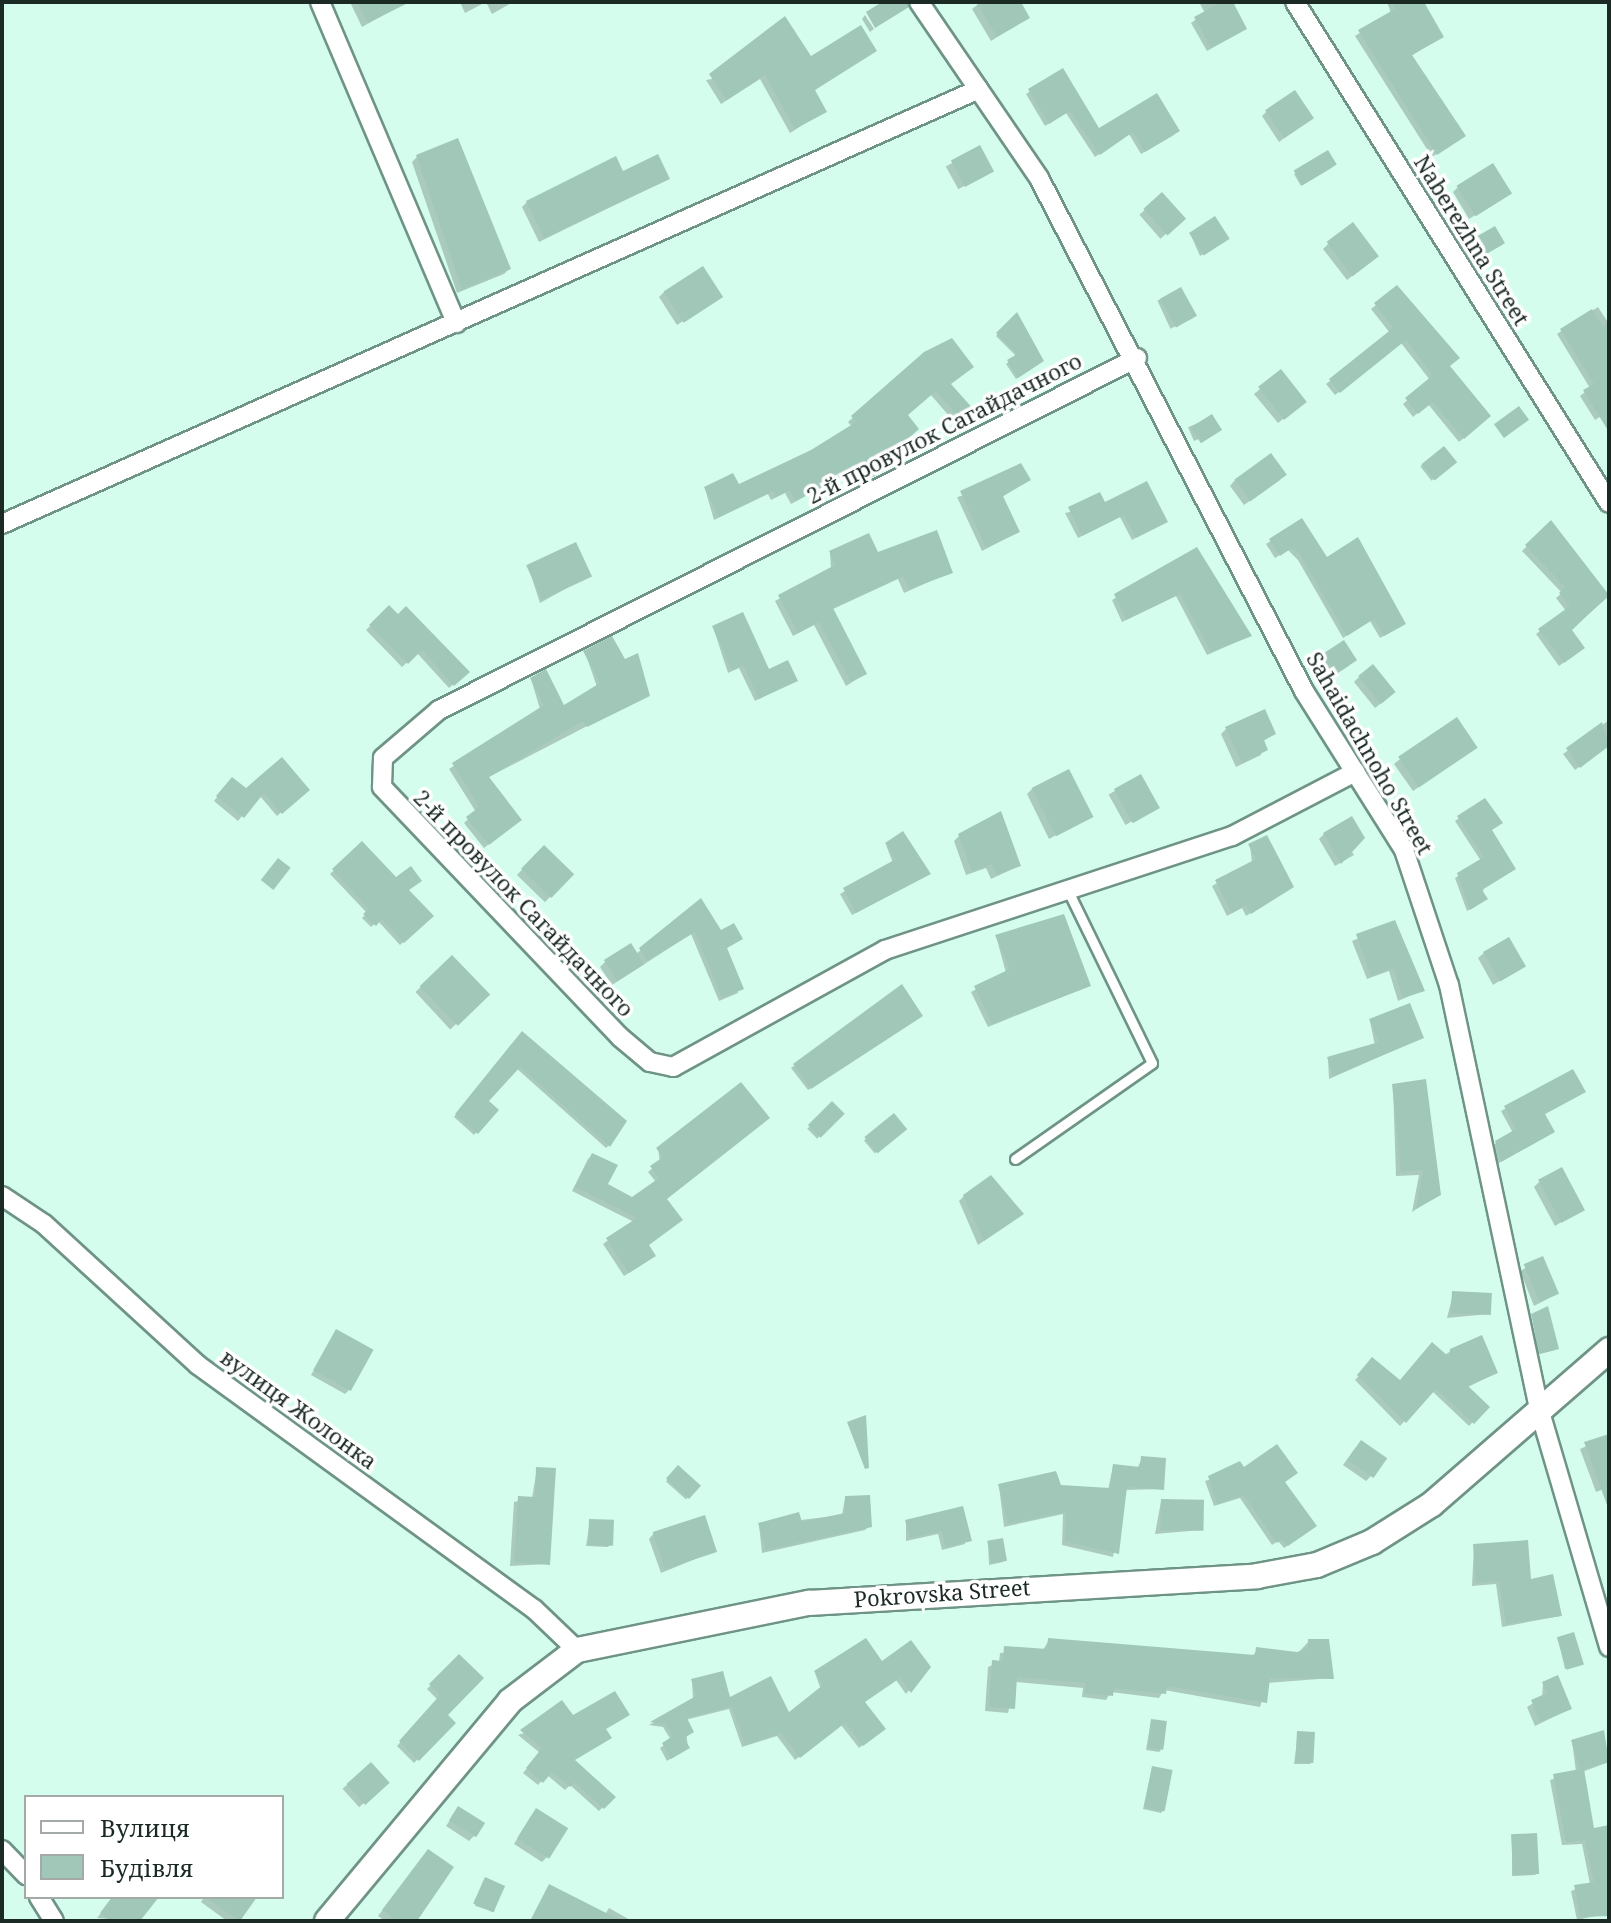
<!DOCTYPE html>
<html>
<head>
<meta charset="utf-8">
<style>
	body { margin:0 }
	#map { position:relative; width:1611px; height:1923px; overflow:hidden; background:#d5fded; font-family:"Noto Serif",serif }
	div>[style] { position:absolute }
	.shadow>* { inset:0; background:#0003; transform-origin:0 0 }
	.building>* { inset:0; background:#a1c7b8; transform-origin:0 0 }
	.roads { filter:drop-shadow(2px 0 #6f9486) drop-shadow(-2px 0 #6f9486) drop-shadow(0 2px #6f9486) drop-shadow(0 -2px #6f9486) }
	.lane>* { height:9px; margin:-4.5px; padding:0 4.5px; transform-origin:4.5px; border-radius:4.5px; background:#fff }
	.street>* { height:18px; margin:-9px; padding:0 9px; transform-origin:9px; border-radius:9px; background:#fff }
	.secondary>* { height:24px; margin:-12px; padding:0 12px; transform-origin:12px; border-radius:12px; background:#fff }
	span { translate:-50% -50%; white-space:nowrap; text-align:center; line-height:1.15; -webkit-text-stroke:7px #fff; paint-order:stroke }
	.street-label { font-size:22px; color:#1b2a24 }
	.frame { position:absolute; inset:0; border:4px solid #1b2a24; pointer-events:none }
	.legend { position:absolute; left:24px; top:1795px; width:260px; height:104px; box-sizing:border-box; background:#fff; border:2px solid #a4aaa7; margin:0; padding:10px 14px; list-style:none; font-size:24px; color:#1b2a24 }
	.legend li { display:flex; align-items:center; gap:16px; height:40px }
	.legend b { width:40px; border:2px solid #a4aaa7 }
</style>
</head>
<body>
<div id="map">
	<div class="shadow">
		<div style="clip-path:polygon(350px 2px,402px 2px,403px 4px,362px 27px)"></div>
		<div style="clip-path:polygon(460px 2px,513px 2px,492px 14px,486px 2px,465px 13px)"></div>
		<div style="clip-path:polygon(981px 2px,1019px 2px,1028px 17px,991px 41px,972px 9px)"></div>
		<div style="clip-path:polygon(1199px 2px,1231px 2px,1241px 32px,1207px 51px,1191px 23px,1205px 13px)"></div>
		<div style="clip-path:polygon(1387px 2px,1422px 2px,1441px 37px,1411px 56px,1459px 140px,1432px 157px,1355px 36px,1391px 13px)"></div>
		<div style="clip-path:polygon(865px 15px,874px 29px,870px 32px,862px 19px)"></div>
		<div style="clip-path:polygon(875px 51px,813px 91px,825px 111px,790px 133px,760px 79px,721px 104px,706px 80px)"></div>
		<div style="clip-path:polygon(1062px 70px,1099px 131px,1156px 96px,1174px 135px,1141px 154px,1129px 134px,1095px 157px,1066px 113px,1045px 126px,1026px 94px)"></div>
		<div style="clip-path:polygon(1267px 111px,1312px 118px,1279px 142px,1262px 116px)"></div>
		<div style="left:979px;top:148px;width:26px;height:38px;rotate:61deg"></div>
		<div style="clip-path:polygon(417px 157px,509px 269px,504px 274px,457px 293px,412px 162px)"></div>
		<div style="clip-path:polygon(1333px 167px,1301px 186px,1294px 174px,1296px 173px)"></div>
		<div style="clip-path:polygon(622px 174px,668px 179px,539px 242px,522px 207px,527px 202px)"></div>
		<div style="clip-path:polygon(1458px 187px,1504px 197px,1469px 219px,1453px 192px)"></div>
		<div style="left:1162px;top:195px;width:32px;height:30px;rotate:49deg"></div>
		<div style="clip-path:polygon(1190px 233px,1226px 241px,1200px 256px)"></div>
		<div style="clip-path:polygon(1328px 244px,1372px 261px,1347px 280px,1323px 249px)"></div>
		<div style="clip-path:polygon(1397px 288px,1485px 420px,1459px 442px,1428px 404px,1413px 417px,1403px 404px,1430px 380px,1401px 343px,1335px 395px,1326px 384px,1390px 333px,1371px 309px)"></div>
		<div style="left:1180px;top:290px;width:31px;height:25px;rotate:65deg"></div>
		<div style="clip-path:polygon(664px 292px,720px 297px,677px 325px,659px 297px)"></div>
		<div style="clip-path:polygon(1598px 307px,1609px 324px,1609px 411px,1595px 420px,1580px 396px,1590px 388px,1557px 334px)"></div>
		<div style="clip-path:polygon(1017px 315px,1040px 363px,1016px 379px,1006px 364px,1016px 356px,996px 336px)"></div>
		<div style="clip-path:polygon(925px 354px,972px 411px,957px 425px,930px 394px,905px 415px,891px 468px,858px 484px,851px 472px,791px 504px,785px 493px,771px 500px,768px 494px,714px 520px,705px 489px,738px 487px,812px 452px,852px 427px,848px 422px)"></div>
		<div style="clip-path:polygon(1280px 372px,1299px 406px,1278px 423px,1254px 394px)"></div>
		<div style="left:1212px;top:417px;width:15px;height:26px;rotate:67deg"></div>
		<div style="left:1444px;top:448px;width:18px;height:30px;rotate:52deg"></div>
		<div style="clip-path:polygon(1028px 480px,1002px 497px,1018px 532px,982px 551px,957px 497px)"></div>
		<div style="clip-path:polygon(1235px 480px,1280px 480px,1244px 505px,1230px 486px)"></div>
		<div style="clip-path:polygon(1104px 505px,1166px 521px,1132px 540px,1120px 517px,1078px 538px,1065px 513px)"></div>
		<div style="clip-path:polygon(1301px 521px,1327px 560px,1400px 627px,1380px 638px,1370px 621px,1343px 638px,1298px 560px,1288px 550px,1275px 558px,1266px 544px)"></div>
		<div style="clip-path:polygon(1551px 523px,1608px 597px,1570px 630px,1578px 652px,1559px 666px,1536px 634px,1566px 611px,1556px 598px,1562px 593px,1522px 551px)"></div>
		<div style="clip-path:polygon(1196px 550px,1250px 636px,1207px 655px,1176px 596px,1122px 622px,1112px 600px)"></div>
		<div style="clip-path:polygon(830px 553px,951px 572px,904px 593px,898px 579px,831px 610px,865px 674px,846px 686px,814px 625px,793px 636px,775px 601px,831px 570px)"></div>
		<div style="clip-path:polygon(529px 569px,590px 575px,540px 603px)"></div>
		<div style="clip-path:polygon(389px 608px,467px 672px,449px 688px,417px 653px,402px 667px,366px 630px)"></div>
		<div style="clip-path:polygon(713px 627px,768px 672px,795px 681px,755px 701px,739px 668px,728px 673px)"></div>
		<div style="clip-path:polygon(585px 652px,647px 695px,487px 778px,515px 823px,484px 848px,464px 823px,476px 812px,449px 769px,540px 709px,531px 679px,545px 672px,564px 708px,597px 687px)"></div>
		<div style="clip-path:polygon(1319px 659px,1350px 665px,1326px 681px,1314px 664px)"></div>
		<div style="clip-path:polygon(1359px 677px,1389px 697px,1375px 708px,1354px 682px)"></div>
		<div style="clip-path:polygon(1609px 720px,1609px 745px,1575px 770px,1563px 754px)"></div>
		<div style="clip-path:polygon(1226px 729px,1274px 734px,1262px 742px,1261px 755px,1236px 767px,1221px 734px)"></div>
		<div style="clip-path:polygon(1470px 752px,1413px 791px,1394px 764px,1400px 759px)"></div>
		<div style="left:1140px;top:777px;width:35px;height:36px;rotate:61deg"></div>
		<div style="clip-path:polygon(228px 783px,246px 791px,307px 790px,277px 816px,259px 795px,238px 821px,214px 801px)"></div>
		<div style="clip-path:polygon(1032px 789px,1091px 816px,1049px 839px,1027px 794px)"></div>
		<div style="clip-path:polygon(1484px 801px,1490px 830px,1482px 902px,1467px 911px,1455px 878px,1481px 861px,1455px 821px)"></div>
		<div style="clip-path:polygon(1324px 834px,1349px 847px,1354px 855px,1335px 866px,1319px 839px)"></div>
		<div style="clip-path:polygon(959px 836px,1019px 866px,991px 879px,986px 868px,966px 875px,954px 841px)"></div>
		<div style="clip-path:polygon(362px 844px,431px 916px,400px 945px,378px 921px,371px 927px,362px 918px,367px 913px,330px 874px)"></div>
		<div style="clip-path:polygon(886px 845px,929px 874px,852px 915px,840px 894px,893px 863px)"></div>
		<div style="clip-path:polygon(1250px 846px,1287px 891px,1246px 916px,1242px 908px,1227px 916px,1212px 886px,1252px 863px)"></div>
		<div style="left:544px;top:847px;width:39px;height:39px;rotate:44deg"></div>
		<div style="clip-path:polygon(701px 901px,720px 933px,740px 939px,725px 949px,738px 993px,719px 1001px,691px 934px,612px 985px,600px 967px,605px 962px,636px 954px)"></div>
		<div style="clip-path:polygon(1394px 923px,1423px 990px,1398px 1001px,1389px 971px,1367px 979px,1352px 941px)"></div>
		<div style="clip-path:polygon(996px 936px,1089px 986px,988px 1027px,971px 992px,1006px 973px)"></div>
		<div style="clip-path:polygon(1484px 953px,1523px 966px,1493px 985px,1478px 958px)"></div>
		<div style="left:452px;top:958px;width:51px;height:50px;rotate:47deg"></div>
		<div style="clip-path:polygon(902px 987px,918px 1018px,808px 1090px,791px 1068px)"></div>
		<div style="clip-path:polygon(1370px 1021px,1422px 1038px,1329px 1079px,1328px 1059px,1375px 1046px)"></div>
		<div style="clip-path:polygon(519px 1036px,609px 1145px,606px 1148px,516px 1068px,486px 1101px,496px 1110px,474px 1135px,454px 1117px)"></div>
		<div style="clip-path:polygon(1573px 1072px,1580px 1095px,1543px 1115px,1549px 1135px,1497px 1164px,1492px 1146px,1513px 1133px,1501px 1111px)"></div>
		<div style="clip-path:polygon(1393px 1086px,1439px 1194px,1412px 1212px,1419px 1175px,1396px 1176px)"></div>
		<div style="left:832px;top:1104px;width:14px;height:35px;rotate:45deg"></div>
		<div style="left:893px;top:1116px;width:17px;height:38px;rotate:50deg"></div>
		<div style="clip-path:polygon(764px 1122px,665px 1200px,647px 1245px,649px 1260px,624px 1276px,603px 1244px,634px 1222px,572px 1191px,588px 1159px,593px 1155px,605px 1185px,632px 1199px,656px 1182px,648px 1172px,660px 1162px,658px 1149px)"></div>
		<div style="clip-path:polygon(1539px 1182px,1582px 1209px,1555px 1226px,1534px 1187px)"></div>
		<div style="clip-path:polygon(964px 1196px,1017px 1218px,978px 1245px,959px 1201px)"></div>
		<div style="clip-path:polygon(1542px 1259px,1557px 1294px,1534px 1306px,1520px 1271px)"></div>
		<div style="clip-path:polygon(1453px 1294px,1489px 1314px,1447px 1318px)"></div>
		<div style="clip-path:polygon(1532px 1315px,1557px 1348px,1555px 1350px,1538px 1354px)"></div>
		<div style="clip-path:polygon(336px 1332px,350px 1389px,345px 1394px,311px 1375px)"></div>
		<div style="clip-path:polygon(1451px 1351px,1496px 1373px,1466px 1388px,1487px 1407px,1469px 1426px,1432px 1391px,1400px 1426px,1355px 1380px,1373px 1360px,1399px 1383px)"></div>
		<div style="clip-path:polygon(1609px 1436px,1609px 1487px,1596px 1492px,1580px 1449px)"></div>
		<div style="clip-path:polygon(1356px 1447px,1371px 1476px,1366px 1481px,1343px 1465px)"></div>
		<div style="clip-path:polygon(1142px 1458px,1162px 1489px,1125px 1490px,1113px 1557px,1062px 1545px,1063px 1514px,1004px 1527px,999px 1486px,1108px 1490px,1113px 1466px,1137px 1469px)"></div>
		<div style="left:678px;top:1468px;width:27px;height:18px;rotate:42deg"></div>
		<div style="clip-path:polygon(537px 1469px,548px 1564px,510px 1566px,514px 1502px,532px 1498px)"></div>
		<div style="clip-path:polygon(1243px 1469px,1283px 1482px,1311px 1530px,1284px 1548px,1278px 1541px,1272px 1545px,1240px 1498px,1214px 1506px,1205px 1481px)"></div>
		<div style="clip-path:polygon(845px 1498px,870px 1526px,865px 1530px,762px 1553px,759px 1525px,842px 1515px)"></div>
		<div style="clip-path:polygon(1161px 1501px,1201px 1530px,1155px 1534px)"></div>
		<div style="clip-path:polygon(961px 1508px,965px 1544px,942px 1550px,938px 1534px,906px 1541px,906px 1522px)"></div>
		<div style="clip-path:polygon(590px 1521px,610px 1545px,608px 1547px,586px 1546px)"></div>
		<div style="clip-path:polygon(654px 1533px,715px 1551px,661px 1573px,649px 1539px)"></div>
		<div style="clip-path:polygon(988px 1542px,1005px 1560px,1003px 1562px,989px 1565px)"></div>
		<div style="clip-path:polygon(1474px 1546px,1529px 1581px,1560px 1616px,1502px 1627px,1496px 1584px,1472px 1586px)"></div>
		<div style="clip-path:polygon(1558px 1639px,1580px 1665px,1565px 1669px)"></div>
		<div style="clip-path:polygon(1049px 1640px,1252px 1657px,1257px 1650px,1297px 1654px,1309px 1641px,1328px 1641px,1332px 1678px,1267px 1683px,1260px 1707px,1164px 1690px,1159px 1698px,1111px 1692px,1106px 1700px,1082px 1697px,1083px 1688px,1015px 1682px,1008px 1713px,985px 1711px,988px 1667px,999px 1662px,1000px 1653px,1043px 1650px)"></div>
		<div style="clip-path:polygon(865px 1641px,882px 1664px,928px 1667px,906px 1694px,896px 1680px,863px 1702px,880px 1732px,859px 1748px,841px 1725px,795px 1760px,777px 1736px,742px 1747px,729px 1709px,685px 1720px,688px 1748px,667px 1761px,660px 1748px,671px 1740px,663px 1727px,649px 1725px,693px 1700px,692px 1681px,729px 1700px,788px 1715px,821px 1690px,815px 1673px)"></div>
		<div style="clip-path:polygon(459px 1657px,445px 1715px,453px 1723px,414px 1763px,397px 1746px,438px 1700px,427px 1689px)"></div>
		<div style="clip-path:polygon(1543px 1683px,1570px 1709px,1535px 1726px,1527px 1707px,1542px 1698px)"></div>
		<div style="clip-path:polygon(572px 1718px,604px 1730px,573px 1761px,613px 1797px,599px 1811px,570px 1785px,565px 1790px,547px 1775px,538px 1785px,523px 1773px,540px 1753px,518px 1735px)"></div>
		<div style="clip-path:polygon(1151px 1721px,1161px 1750px,1159px 1752px,1146px 1750px)"></div>
		<div style="clip-path:polygon(1298px 1733px,1312px 1762px,1310px 1764px,1294px 1764px)"></div>
		<div style="clip-path:polygon(1603px 1733px,1609px 1762px,1582px 1772px,1592px 1830px,1609px 1827px,1609px 1913px,1577px 1920px,1571px 1891px,1590px 1884px,1582px 1844px,1562px 1845px,1550px 1780px,1576px 1772px,1572px 1741px)"></div>
		<div style="left:370px;top:1764px;width:25px;height:37px;rotate:48deg"></div>
		<div style="clip-path:polygon(1152px 1768px,1163px 1811px,1161px 1813px,1143px 1809px)"></div>
		<div style="clip-path:polygon(454px 1814px,474px 1836px,469px 1841px,446px 1826px)"></div>
		<div style="clip-path:polygon(531px 1816px,547px 1857px,542px 1862px,514px 1844px)"></div>
		<div style="clip-path:polygon(1512px 1836px,1537px 1873px,1535px 1875px,1512px 1876px)"></div>
		<div style="clip-path:polygon(423px 1857px,415px 1921px,385px 1921px,378px 1916px)"></div>
		<div style="left:483px;top:1881px;width:20px;height:26px;rotate:18deg"></div>
		<div style="clip-path:polygon(114px 1897px,146px 1897px,137px 1921px,97px 1918px)"></div>
		<div style="clip-path:polygon(204px 1897px,255px 1897px,237px 1921px,227px 1921px,201px 1902px)"></div>
		<div style="clip-path:polygon(609px 1908px,632px 1921px,601px 1921px)"></div>
	</div>
	<div class="building">
		<div style="clip-path:polygon(357px 2px,410px 2px,368px 23px)"></div>
		<div style="clip-path:polygon(882px 2px,907px 2px,909px 7px,875px 28px,866px 12px)"></div>
		<div style="clip-path:polygon(976px 2px,1021px 2px,1030px 18px,997px 37px)"></div>
		<div style="clip-path:polygon(1222px 2px,1233px 2px,1247px 29px,1211px 48px,1194px 17px)"></div>
		<div style="clip-path:polygon(1391px 2px,1424px 2px,1444px 37px,1412px 55px,1466px 136px,1437px 155px,1358px 30px,1395px 9px)"></div>
		<div style="clip-path:polygon(785px 16px,811px 56px,861px 25px,877px 51px,815px 90px,827px 112px,795px 129px,765px 75px,727px 100px,709px 74px)"></div>
		<div style="clip-path:polygon(1063px 68px,1099px 128px,1157px 93px,1180px 131px,1145px 152px,1133px 132px,1100px 155px,1070px 111px,1049px 124px,1028px 89px)"></div>
		<div style="left:1295px;top:90px;width:34px;height:36px;rotate:56deg"></div>
		<div style="clip-path:polygon(458px 138px,511px 269px,462px 289px,416px 155px)"></div>
		<div style="left:980px;top:145px;width:30px;height:33px;rotate:62deg"></div>
		<div style="left:1328px;top:150px;width:17px;height:40px;rotate:59deg"></div>
		<div style="clip-path:polygon(658px 154px,670px 179px,544px 238px,526px 201px,616px 156px,623px 171px)"></div>
		<div style="left:1493px;top:163px;width:36px;height:43px;rotate:58deg"></div>
		<div style="left:1162px;top:192px;width:36px;height:25px;rotate:48deg"></div>
		<div style="left:1215px;top:216px;width:27px;height:31px;rotate:57deg"></div>
		<div style="left:1353px;top:222px;width:43px;height:33px;rotate:53deg"></div>
		<div style="left:1495px;top:226px;width:20px;height:39px;rotate:60deg"></div>
		<div style="left:703px;top:266px;width:37px;height:47px;rotate:57deg"></div>
		<div style="clip-path:polygon(1397px 285px,1460px 358px,1450px 366px,1491px 416px,1464px 439px,1433px 402px,1418px 414px,1405px 398px,1433px 375px,1406px 340px,1340px 393px,1329px 379px,1393px 328px,1374px 303px)"></div>
		<div style="left:1181px;top:287px;width:33px;height:24px;rotate:61deg"></div>
		<div style="clip-path:polygon(1592px 309px,1603px 327px,1609px 323px,1609px 432px,1583px 390px,1594px 384px,1560px 329px)"></div>
		<div style="clip-path:polygon(1017px 312px,1044px 361px,1018px 378px,1007px 360px,1017px 354px,996px 333px)"></div>
		<div style="clip-path:polygon(952px 338px,974px 367px,951px 384px,975px 411px,963px 422px,936px 391px,908px 415px,919px 429px,892px 453px,897px 464px,863px 481px,856px 469px,795px 501px,790px 490px,776px 497px,773px 491px,719px 517px,704px 487px,733px 473px,739px 484px,811px 450px,856px 422px,851px 416px,924px 352px)"></div>
		<div style="left:1281px;top:369px;width:42px;height:29px;rotate:52deg"></div>
		<div style="left:1519px;top:406px;width:17px;height:31px;rotate:54deg"></div>
		<div style="left:1212px;top:414px;width:19px;height:25px;rotate:58deg"></div>
		<div style="left:1444px;top:446px;width:21px;height:29px;rotate:51deg"></div>
		<div style="left:1271px;top:453px;width:27px;height:45px;rotate:54deg"></div>
		<div style="clip-path:polygon(1021px 463px,1031px 480px,1003px 496px,1020px 532px,986px 548px,960px 491px)"></div>
		<div style="clip-path:polygon(1147px 481px,1168px 522px,1136px 538px,1124px 515px,1082px 536px,1068px 507px,1100px 492px,1105px 502px)"></div>
		<div style="clip-path:polygon(1302px 518px,1327px 557px,1358px 537px,1406px 624px,1384px 636px,1374px 619px,1347px 636px,1301px 556px,1292px 548px,1280px 556px,1269px 539px)"></div>
		<div style="clip-path:polygon(1551px 520px,1609px 595px,1572px 630px,1585px 648px,1564px 663px,1538px 629px,1570px 606px,1559px 593px,1565px 587px,1525px 545px)"></div>
		<div style="clip-path:polygon(937px 530px,953px 573px,909px 589px,903px 576px,833px 608px,867px 674px,851px 682px,819px 622px,798px 633px,778px 595px,835px 565px,829px 551px,869px 533px,878px 552px)"></div>
		<div style="left:576px;top:542px;width:38px;height:55px;rotate:65deg"></div>
		<div style="clip-path:polygon(1197px 547px,1252px 636px,1211px 652px,1180px 594px,1126px 620px,1114px 594px)"></div>
		<div style="clip-path:polygon(389px 605px,398px 614px,406px 606px,470px 672px,454px 686px,422px 650px,408px 664px,369px 625px)"></div>
		<div style="clip-path:polygon(743px 612px,769px 669px,788px 660px,798px 681px,759px 699px,743px 665px,732px 670px,712px 626px)"></div>
		<div style="clip-path:polygon(612px 636px,625px 659px,638px 653px,650px 696px,587px 727px,583px 721px,489px 777px,522px 820px,489px 845px,466px 817px,479px 807px,452px 763px,544px 705px,530px 678px,546px 669px,564px 705px,600px 683px,583px 651px)"></div>
		<div style="left:1344px;top:640px;width:24px;height:32px;rotate:57deg"></div>
		<div style="left:1373px;top:664px;width:36px;height:19px;rotate:51deg"></div>
		<div style="clip-path:polygon(1265px 709px,1276px 734px,1264px 740px,1268px 750px,1242px 763px,1225px 727px)"></div>
		<div style="left:1457px;top:717px;width:37px;height:71px;rotate:56deg"></div>
		<div style="clip-path:polygon(1602px 722px,1609px 746px,1580px 768px,1566px 748px)"></div>
		<div style="clip-path:polygon(282px 757px,310px 790px,282px 814px,264px 793px,244px 818px,216px 796px,232px 777px,246px 788px)"></div>
		<div style="left:1069px;top:769px;width:54px;height:42px;rotate:63deg"></div>
		<div style="left:1141px;top:774px;width:39px;height:31px;rotate:61deg"></div>
		<div style="clip-path:polygon(1485px 798px,1503px 823px,1492px 830px,1516px 869px,1482px 890px,1488px 899px,1470px 910px,1457px 873px,1484px 857px,1457px 816px)"></div>
		<div style="clip-path:polygon(1001px 811px,1021px 866px,996px 875px,992px 864px,972px 871px,958px 834px)"></div>
		<div style="clip-path:polygon(1352px 816px,1365px 838px,1341px 864px,1323px 833px)"></div>
		<div style="clip-path:polygon(903px 831px,931px 874px,856px 913px,843px 888px,896px 859px,885px 843px)"></div>
		<div style="clip-path:polygon(1267px 835px,1294px 887px,1251px 914px,1246px 905px,1232px 913px,1215px 880px,1256px 859px,1248px 844px)"></div>
		<div style="clip-path:polygon(362px 841px,396px 877px,411px 866px,422px 881px,409px 890px,434px 916px,404px 943px,382px 919px,376px 926px,363px 914px,369px 909px,332px 869px)"></div>
		<div style="left:544px;top:845px;width:42px;height:33px;rotate:44deg"></div>
		<div style="left:278px;top:858px;width:16px;height:28px;rotate:38deg"></div>
		<div style="clip-path:polygon(701px 898px,721px 930px,734px 923px,743px 939px,727px 948px,744px 989px,722px 998px,695px 932px,647px 961px,639px 948px)"></div>
		<div style="clip-path:polygon(1064px 914px,1091px 986px,992px 1024px,974px 986px,1010px 969px,995px 935px)"></div>
		<div style="clip-path:polygon(1395px 920px,1425px 991px,1403px 998px,1393px 968px,1371px 976px,1356px 934px)"></div>
		<div style="left:1509px;top:937px;width:34px;height:30px;rotate:60deg"></div>
		<div style="left:631px;top:943px;width:25px;height:32px;rotate:58deg"></div>
		<div style="left:452px;top:955px;width:55px;height:45px;rotate:46deg"></div>
		<div style="clip-path:polygon(902px 984px,923px 1016px,811px 1089px,793px 1064px)"></div>
		<div style="clip-path:polygon(1410px 1003px,1424px 1038px,1333px 1076px,1327px 1057px,1379px 1042px,1369px 1019px)"></div>
		<div style="clip-path:polygon(522px 1031px,627px 1121px,610px 1147px,520px 1067px,489px 1101px,499px 1110px,478px 1134px,455px 1114px)"></div>
		<div style="clip-path:polygon(1573px 1069px,1586px 1092px,1545px 1114px,1555px 1132px,1501px 1162px,1495px 1141px,1516px 1129px,1504px 1106px)"></div>
		<div style="clip-path:polygon(1426px 1079px,1441px 1195px,1416px 1209px,1423px 1170px,1401px 1172px,1392px 1084px)"></div>
		<div style="clip-path:polygon(741px 1082px,770px 1118px,667px 1199px,683px 1220px,649px 1245px,656px 1256px,629px 1273px,606px 1238px,637px 1218px,575px 1187px,592px 1153px,618px 1165px,608px 1184px,632px 1197px,659px 1178px,650px 1166px,663px 1157px,656px 1148px)"></div>
		<div style="left:832px;top:1101px;width:18px;height:34px;rotate:45deg"></div>
		<div style="left:894px;top:1113px;width:21px;height:38px;rotate:51deg"></div>
		<div style="left:1562px;top:1167px;width:49px;height:27px;rotate:62deg"></div>
		<div style="clip-path:polygon(991px 1175px,1024px 1214px,984px 1241px,963px 1195px)"></div>
		<div style="left:1543px;top:1256px;width:41px;height:21px;rotate:67deg"></div>
		<div style="left:1452px;top:1291px;width:40px;height:22px;rotate:3deg"></div>
		<div style="clip-path:polygon(1548px 1306px,1559px 1349px,1540px 1354px,1531px 1314px)"></div>
		<div style="left:336px;top:1329px;width:43px;height:47px;rotate:29deg"></div>
		<div style="clip-path:polygon(1482px 1335px,1498px 1373px,1468px 1386px,1490px 1407px,1474px 1424px,1436px 1389px,1406px 1423px,1357px 1375px,1372px 1357px,1400px 1380px,1432px 1342px,1449px 1357px,1450px 1349px)"></div>
		<div style="clip-path:polygon(866px 1415px,869px 1468px,865px 1469px,847px 1422px)"></div>
		<div style="clip-path:polygon(1609px 1434px,1609px 1504px,1607px 1505px,1584px 1442px)"></div>
		<div style="left:1361px;top:1440px;width:32px;height:24px;rotate:35deg"></div>
		<div style="clip-path:polygon(1277px 1444px,1298px 1473px,1285px 1482px,1317px 1526px,1288px 1546px,1282px 1539px,1277px 1543px,1244px 1495px,1217px 1504px,1208px 1476px,1240px 1461px,1244px 1467px)"></div>
		<div style="clip-path:polygon(1141px 1456px,1166px 1458px,1164px 1490px,1127px 1487px,1119px 1554px,1065px 1541px,1066px 1512px,1008px 1524px,998px 1484px,1056px 1471px,1061px 1485px,1110px 1488px,1113px 1464px,1140px 1467px)"></div>
		<div style="left:678px;top:1465px;width:31px;height:18px;rotate:42deg"></div>
		<div style="clip-path:polygon(536px 1467px,556px 1468px,550px 1565px,514px 1562px,518px 1496px,535px 1497px)"></div>
		<div style="clip-path:polygon(870px 1495px,872px 1527px,766px 1550px,758px 1523px,799px 1512px,802px 1522px,845px 1513px,845px 1496px)"></div>
		<div style="left:1161px;top:1499px;width:43px;height:31px;rotate:1deg"></div>
		<div style="clip-path:polygon(963px 1506px,972px 1541px,946px 1547px,941px 1531px,910px 1538px,905px 1520px)"></div>
		<div style="left:705px;top:1515px;width:39px;height:55px;rotate:72deg"></div>
		<div style="left:589px;top:1519px;width:25px;height:26px;rotate:2deg"></div>
		<div style="left:1003px;top:1538px;width:23px;height:16px;rotate:80deg"></div>
		<div style="clip-path:polygon(1528px 1540px,1531px 1579px,1553px 1574px,1562px 1616px,1506px 1624px,1499px 1581px,1476px 1583px,1473px 1544px)"></div>
		<div style="left:1574px;top:1632px;width:34px;height:18px;rotate:73deg"></div>
		<div style="clip-path:polygon(866px 1638px,882px 1661px,911px 1640px,931px 1667px,911px 1693px,900px 1678px,865px 1702px,886px 1729px,863px 1746px,845px 1723px,800px 1758px,781px 1733px,745px 1745px,732px 1706px,687px 1718px,694px 1732px,684px 1738px,690px 1748px,671px 1759px,662px 1743px,673px 1736px,666px 1724px,650px 1722px,696px 1696px,691px 1679px,723px 1671px,730px 1697px,771px 1676px,789px 1712px,823px 1685px,814px 1671px)"></div>
		<div style="clip-path:polygon(1048px 1638px,1255px 1655px,1256px 1647px,1297px 1652px,1308px 1648px,1308px 1639px,1329px 1639px,1334px 1679px,1270px 1678px,1267px 1703px,1167px 1686px,1166px 1694px,1114px 1688px,1113px 1696px,1085px 1693px,1086px 1683px,1017px 1677px,1015px 1709px,989px 1707px,992px 1660px,1003px 1661px,1004px 1646px,1047px 1649px)"></div>
		<div style="clip-path:polygon(459px 1654px,484px 1678px,448px 1715px,456px 1723px,419px 1761px,399px 1741px,440px 1695px,429px 1684px)"></div>
		<div style="clip-path:polygon(1558px 1675px,1572px 1709px,1540px 1722px,1531px 1700px,1547px 1693px,1542px 1682px)"></div>
		<div style="clip-path:polygon(615px 1691px,630px 1715px,606px 1729px,612px 1738px,575px 1760px,616px 1797px,604px 1809px,574px 1782px,570px 1787px,552px 1772px,543px 1783px,526px 1768px,542px 1748px,520px 1730px,562px 1700px,573px 1715px)"></div>
		<div style="left:1151px;top:1719px;width:16px;height:29px;rotate:7deg"></div>
		<div style="clip-path:polygon(1604px 1730px,1609px 1762px,1584px 1769px,1594px 1828px,1609px 1825px,1609px 1916px,1580px 1917px,1574px 1885px,1594px 1882px,1585px 1840px,1566px 1842px,1553px 1774px,1580px 1769px,1571px 1740px)"></div>
		<div style="left:1297px;top:1731px;width:18px;height:31px;rotate:3deg"></div>
		<div style="left:371px;top:1762px;width:28px;height:33px;rotate:48deg"></div>
		<div style="left:1152px;top:1766px;width:21px;height:42px;rotate:11deg"></div>
		<div style="left:458px;top:1806px;width:32px;height:17px;rotate:32deg"></div>
		<div style="left:536px;top:1808px;width:38px;height:36px;rotate:32deg"></div>
		<div style="left:1537px;top:1833px;width:41px;height:26px;rotate:87deg"></div>
		<div style="clip-path:polygon(428px 1849px,454px 1867px,417px 1921px,397px 1921px,382px 1910px)"></div>
		<div style="left:485px;top:1877px;width:22px;height:29px;rotate:24deg"></div>
		<div style="clip-path:polygon(549px 1884px,622px 1921px,530px 1921px)"></div>
		<div style="clip-path:polygon(112px 1897px,159px 1897px,140px 1921px,110px 1921px,100px 1913px)"></div>
		<div style="clip-path:polygon(205px 1897px,257px 1897px,240px 1921px)"></div>
	</div>
	<div class="roads">
		<div class="lane">
			<div style="left:1015px;top:1159px;width:167px;rotate:-35deg"></div>
			<div style="left:1152px;top:1063px;width:187px;rotate:-116deg"></div>
		</div>
		<div class="street">
			<div style="left:320px;top:2px;width:349px;rotate:67deg"></div>
			<div style="left:919px;top:2px;width:213px;rotate:55.7deg"></div>
			<div style="left:1039px;top:178px;width:577px;rotate:62.68deg"></div>
			<div style="left:1304px;top:691px;width:188px;rotate:57.8deg"></div>
			<div style="left:1404px;top:850px;width:142px;rotate:71.6deg"></div>
			<div style="left:1449px;top:985px;width:437px;rotate:78deg"></div>
			<div style="left:1540px;top:1412px;width:245px;rotate:73.6deg"></div>
			<div style="left:1295px;top:2px;width:591px;rotate:57.92deg"></div>
			<div style="left:1137px;top:358px;width:782px;rotate:153.24deg"></div>
			<div style="left:439px;top:710px;width:74px;rotate:139.4deg"></div>
			<div style="left:383px;top:758px;width:29px;rotate:92deg"></div>
			<div style="left:382px;top:787px;width:345px;rotate:46.4deg"></div>
			<div style="left:620px;top:1037px;width:39px;rotate:40deg"></div>
			<div style="left:650px;top:1062px;width:24px;rotate:12deg"></div>
			<div style="left:673px;top:1067px;width:242px;rotate:-28.9deg"></div>
			<div style="left:885px;top:950px;width:365px;rotate:-18.2deg"></div>
			<div style="left:1232px;top:836px;width:139px;rotate:-27.5deg"></div>
			<div style="left:2px;top:524px;width:1069px;rotate:-24deg"></div>
			<div style="left:2px;top:1196px;width:50px;rotate:33.7deg"></div>
			<div style="left:44px;top:1224px;width:209px;rotate:42.5deg"></div>
			<div style="left:198px;top:1365px;width:415px;rotate:36deg"></div>
			<div style="left:534px;top:1609px;width:59px;rotate:43.6deg"></div>
			<div style="left:2px;top:1850px;width:35px;rotate:46deg"></div>
			<div style="left:39px;top:1897px;width:28px;rotate:58deg"></div>
		</div>
		<div class="secondary">
			<div style="left:327px;top:1921px;width:286px;rotate:-50.2deg"></div>
			<div style="left:510px;top:1701px;width:84px;rotate:-37.3deg"></div>
			<div style="left:577px;top:1650px;width:237px;rotate:-11.5deg"></div>
			<div style="left:809px;top:1603px;width:449px;rotate:-3.4deg"></div>
			<div style="left:1257px;top:1576px;width:61px;rotate:-10.4deg"></div>
			<div style="left:1317px;top:1565px;width:60px;rotate:-22.7deg"></div>
			<div style="left:1372px;top:1542px;width:71px;rotate:-32.3deg"></div>
			<div style="left:1432px;top:1504px;width:235px;rotate:-41deg"></div>
		</div>
	</div>
	<div class="street-label">
		<span style="left:1472px;top:240px;rotate:58deg">Naberezhna Street</span>
		<span style="left:944px;top:428px;rotate:-27deg">2-й провулок Сагайдачного</span>
		<span style="left:1370px;top:753px;rotate:60deg">Sahaidachnoho Street</span>
		<span style="left:524px;top:903px;rotate:46deg">2-й провулок Сагайдачного</span>
		<span style="left:299px;top:1409px;rotate:36deg">вулиця Жолонка</span>
		<span style="left:942px;top:1593px;rotate:-4deg">Pokrovska Street</span>
	</div>
	<div class="frame"></div>
	<ul class="legend">
	<li><b style="height:10px;background:#fff"></b>Вулиця</li>
	<li><b style="height:22px;background:#a1c7b8"></b>Будівля</li>
	</ul>
</div>
</body>
</html>
